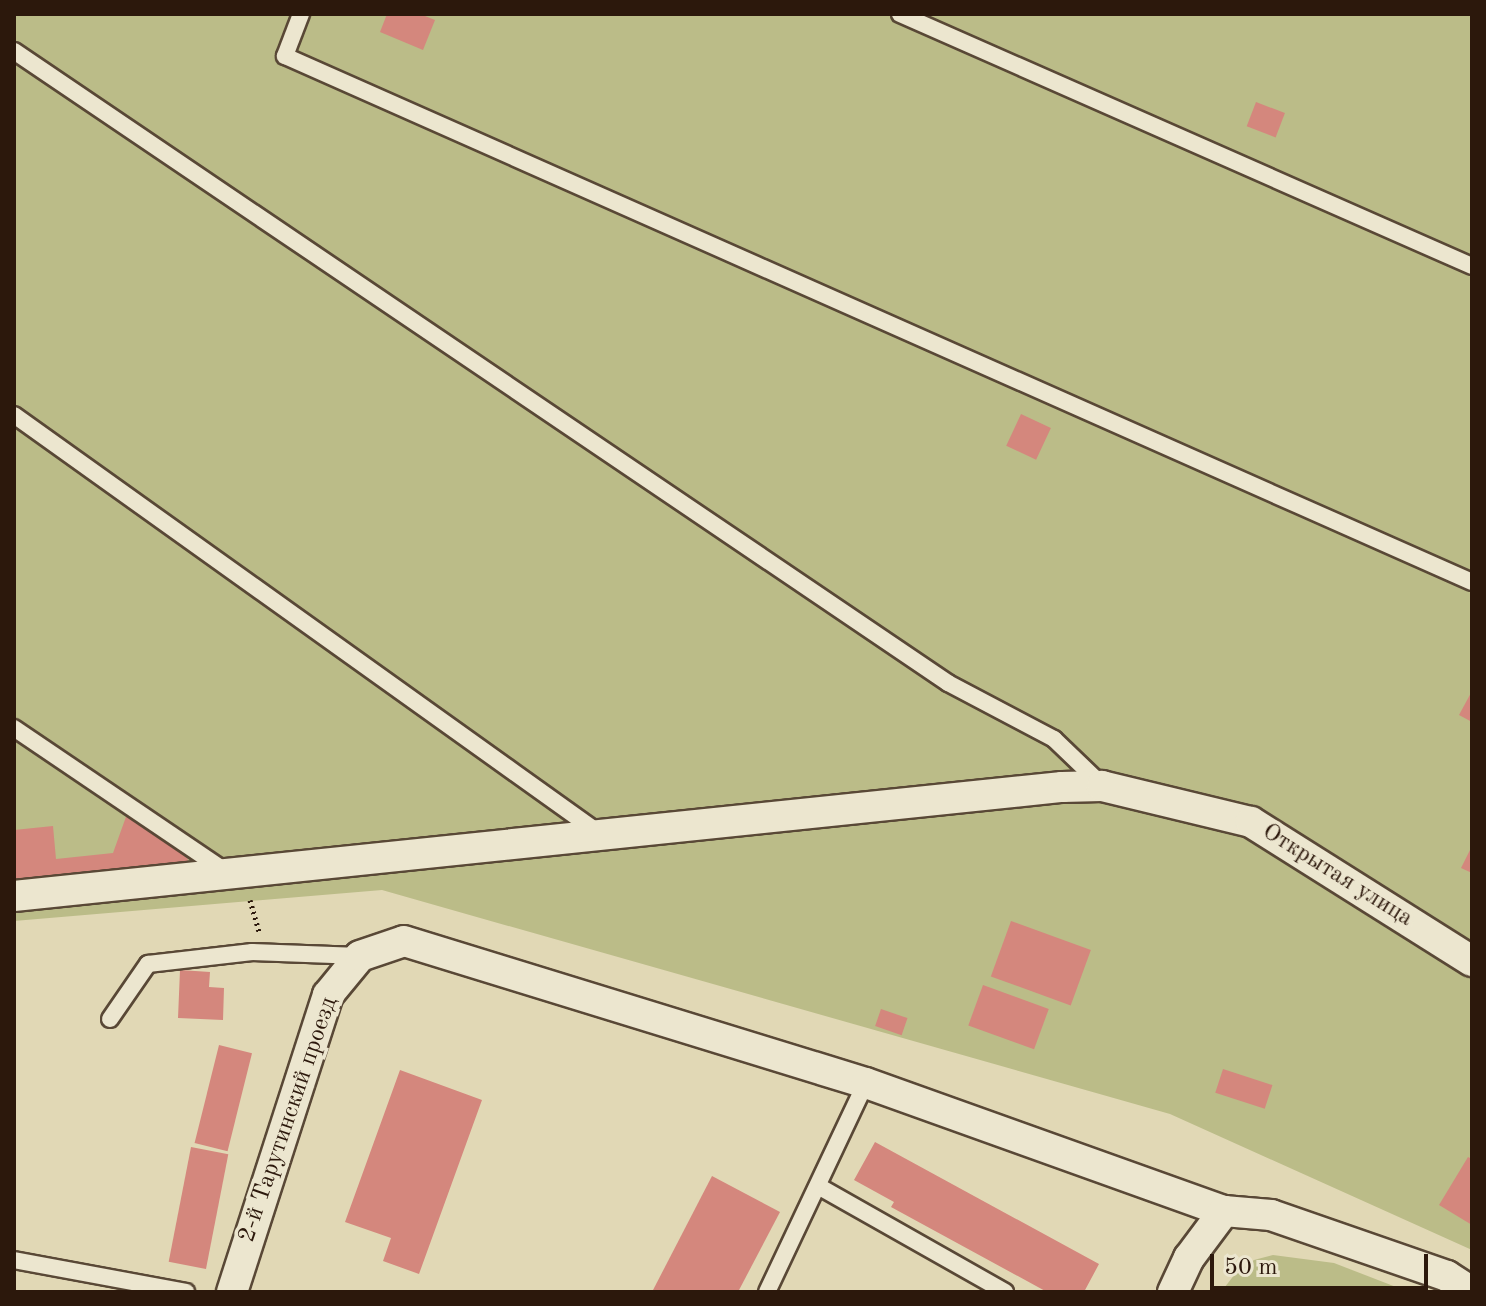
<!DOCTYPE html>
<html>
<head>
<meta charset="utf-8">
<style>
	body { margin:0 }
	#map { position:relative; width:1486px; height:1306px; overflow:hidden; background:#e1d8b5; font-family:"Old Standard TT",serif }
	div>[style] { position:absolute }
	.green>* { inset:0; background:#bbbc88 }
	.building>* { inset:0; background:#d4877d; transform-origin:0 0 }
	.path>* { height:5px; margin-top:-2.5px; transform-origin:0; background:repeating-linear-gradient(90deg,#2c180c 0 2px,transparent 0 6px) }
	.roads { filter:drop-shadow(2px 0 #594836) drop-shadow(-2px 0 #594836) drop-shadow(0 2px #594836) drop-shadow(0 -2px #594836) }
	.lane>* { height:16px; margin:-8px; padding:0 8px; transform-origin:8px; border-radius:8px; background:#ece6cf }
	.street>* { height:30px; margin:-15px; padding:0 15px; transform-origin:15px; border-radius:15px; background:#ece6cf }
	span { translate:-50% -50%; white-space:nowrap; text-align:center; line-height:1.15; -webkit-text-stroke:7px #ece6cf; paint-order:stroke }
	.street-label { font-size:24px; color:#2c180c }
	.frame { position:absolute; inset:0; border:16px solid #2c180c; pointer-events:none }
	.scale { position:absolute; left:1210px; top:1254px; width:218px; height:36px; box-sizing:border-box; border:4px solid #2c180c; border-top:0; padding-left:10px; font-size:24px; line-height:28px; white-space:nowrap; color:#2c180c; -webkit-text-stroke:6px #ece6cf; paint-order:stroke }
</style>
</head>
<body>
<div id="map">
	<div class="green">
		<div style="clip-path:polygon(14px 14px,1472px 14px,1472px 1250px,1170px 1114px,382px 890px,14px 921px)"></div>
		<div style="clip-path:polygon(1273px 1255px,1334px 1263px,1409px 1292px,1221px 1292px,1235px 1274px,1254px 1260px)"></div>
	</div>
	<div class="building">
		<div style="clip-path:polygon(387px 14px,420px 14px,435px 20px,423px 50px,380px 32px)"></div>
		<div style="left:1256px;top:102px;width:31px;height:26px;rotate:21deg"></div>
		<div style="left:1021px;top:414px;width:33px;height:35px;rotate:25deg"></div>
		<div style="clip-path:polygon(1472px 691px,1472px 722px,1459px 715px)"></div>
		<div style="clip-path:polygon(127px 814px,187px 854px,189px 870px,14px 886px,14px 830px,53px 826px,56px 859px,113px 853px)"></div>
		<div style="clip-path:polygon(1472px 846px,1472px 873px,1461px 868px)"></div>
		<div style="left:1011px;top:921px;width:85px;height:59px;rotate:20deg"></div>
		<div style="clip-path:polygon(180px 970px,210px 972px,209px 987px,224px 988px,223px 1020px,178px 1018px)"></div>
		<div style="left:983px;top:985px;width:70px;height:43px;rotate:20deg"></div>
		<div style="left:881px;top:1009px;width:28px;height:18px;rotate:19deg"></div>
		<div style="left:219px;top:1045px;width:34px;height:101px;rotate:14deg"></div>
		<div style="left:1223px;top:1069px;width:52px;height:25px;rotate:18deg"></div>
		<div style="clip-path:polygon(400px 1070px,482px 1100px,419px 1274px,383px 1261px,391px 1238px,345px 1222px)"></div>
		<div style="clip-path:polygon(875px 1142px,1099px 1264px,1084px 1292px,1047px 1292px,891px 1207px,894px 1202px,854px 1180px)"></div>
		<div style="left:191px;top:1147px;width:38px;height:117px;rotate:11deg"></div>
		<div style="clip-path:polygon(1468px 1157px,1472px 1159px,1472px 1225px,1439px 1205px)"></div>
		<div style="clip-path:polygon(712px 1176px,780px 1212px,738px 1292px,652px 1292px)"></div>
	</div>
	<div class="path">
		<div style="left:250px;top:900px;width:33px;rotate:74deg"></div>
	</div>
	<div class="roads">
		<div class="lane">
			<div style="left:301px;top:14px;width:45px;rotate:110.9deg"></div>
			<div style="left:285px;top:56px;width:1298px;rotate:23.9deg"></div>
			<div style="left:900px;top:14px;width:625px;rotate:23.78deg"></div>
			<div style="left:14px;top:51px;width:1128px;rotate:34.08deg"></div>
			<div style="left:948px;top:683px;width:120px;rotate:27.8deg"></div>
			<div style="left:1054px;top:739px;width:65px;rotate:43.8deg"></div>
			<div style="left:14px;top:415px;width:719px;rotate:35.55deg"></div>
			<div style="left:14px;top:728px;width:257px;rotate:34.1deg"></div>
			<div style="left:110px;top:1019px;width:67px;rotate:-55.4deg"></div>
			<div style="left:148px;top:964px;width:105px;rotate:-6.6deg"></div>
			<div style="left:252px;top:952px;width:108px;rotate:2.1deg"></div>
			<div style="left:818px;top:1186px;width:215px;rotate:29.5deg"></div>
			<div style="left:14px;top:1260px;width:175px;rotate:10.5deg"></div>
			<div style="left:767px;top:1292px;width:231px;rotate:-64.7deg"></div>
		</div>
		<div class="street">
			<div style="left:14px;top:896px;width:1054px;rotate:-5.94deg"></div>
			<div style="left:1062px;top:787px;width:40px;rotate:-1.4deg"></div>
			<div style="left:1102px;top:786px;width:153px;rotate:13.6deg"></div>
			<div style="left:1251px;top:822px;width:261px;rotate:32.2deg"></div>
			<div style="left:232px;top:1292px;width:312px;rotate:-72.1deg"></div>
			<div style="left:328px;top:995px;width:50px;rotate:-50.6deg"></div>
			<div style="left:360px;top:956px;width:46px;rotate:-18.8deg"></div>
			<div style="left:404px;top:941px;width:483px;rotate:17.1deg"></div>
			<div style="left:866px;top:1083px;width:380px;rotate:19.7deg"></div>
			<div style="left:1224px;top:1211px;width:47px;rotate:4.9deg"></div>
			<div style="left:1271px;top:1215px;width:186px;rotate:19.1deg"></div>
			<div style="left:1447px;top:1276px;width:30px;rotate:33deg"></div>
			<div style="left:1173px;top:1292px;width:38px;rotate:-65deg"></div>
			<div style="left:1189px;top:1258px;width:59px;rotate:-53.3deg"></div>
		</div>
	</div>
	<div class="street-label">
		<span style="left:1337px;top:876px;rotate:32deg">Открытая улица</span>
		<span style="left:289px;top:1120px;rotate:-71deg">2-й Тарутинский проезд</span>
	</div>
	<div class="frame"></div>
	<div class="scale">50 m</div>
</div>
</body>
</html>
